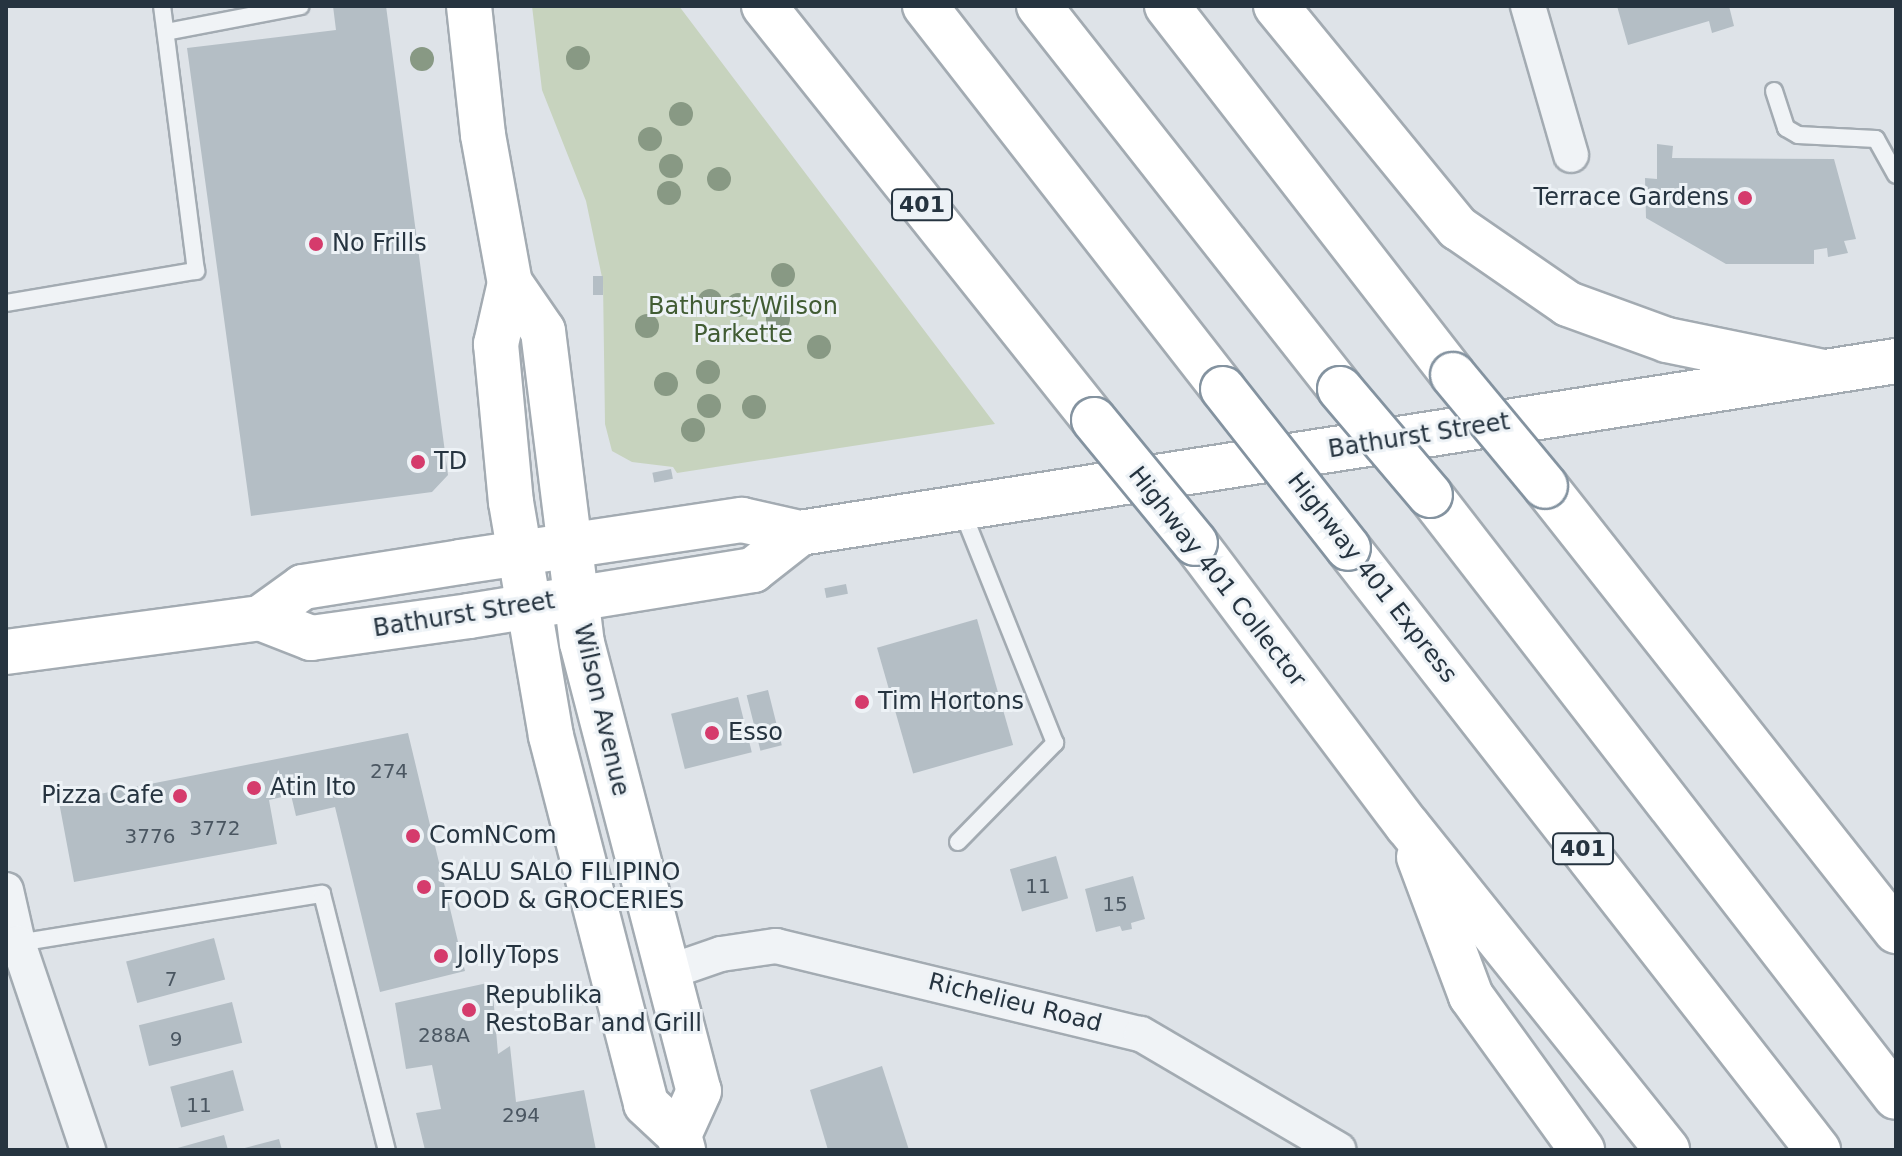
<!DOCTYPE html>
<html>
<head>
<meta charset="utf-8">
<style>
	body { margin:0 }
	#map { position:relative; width:1902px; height:1156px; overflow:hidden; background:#dee3e8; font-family:"DejaVu Sans",sans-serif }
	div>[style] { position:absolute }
	.green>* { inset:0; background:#c7d3be }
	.building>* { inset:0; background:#b4bec5; transform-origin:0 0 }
	.roads { filter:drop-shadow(2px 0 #a3abb2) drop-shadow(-2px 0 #a3abb2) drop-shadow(0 2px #a3abb2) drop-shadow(0 -2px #a3abb2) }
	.service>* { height:16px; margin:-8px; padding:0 8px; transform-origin:8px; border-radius:8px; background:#f0f3f6 }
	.minor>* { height:34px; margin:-17px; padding:0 17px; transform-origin:17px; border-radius:17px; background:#f0f3f6 }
	.secondary>* { height:44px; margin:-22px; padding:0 22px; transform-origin:22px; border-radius:22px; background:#fff }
	.motorway>* { height:44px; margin:-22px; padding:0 22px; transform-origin:22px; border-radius:22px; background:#fff }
	.bridges { filter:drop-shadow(2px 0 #8493a0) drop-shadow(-2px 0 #8493a0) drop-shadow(0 2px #8493a0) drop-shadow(0 -2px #8493a0) }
	.motorway-bridge>* { height:44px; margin:-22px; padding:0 22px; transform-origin:22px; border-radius:22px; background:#fff }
	.trees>* { width:24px; height:24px; margin:-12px; border-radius:50%; background:#889984 }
	.dots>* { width:22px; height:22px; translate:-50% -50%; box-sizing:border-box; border:4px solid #edf2f6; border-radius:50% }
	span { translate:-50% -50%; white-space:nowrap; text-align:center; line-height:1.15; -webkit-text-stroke:6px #edf2f6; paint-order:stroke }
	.number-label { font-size:20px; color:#4a5661 }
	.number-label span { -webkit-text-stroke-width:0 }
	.shield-label span { padding:2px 6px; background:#edf2f6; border:2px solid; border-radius:6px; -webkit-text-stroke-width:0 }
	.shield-label { font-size:22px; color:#263440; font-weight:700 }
	.poi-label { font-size:24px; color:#263440 }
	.right { translate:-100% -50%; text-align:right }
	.left { translate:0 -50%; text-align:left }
	.park-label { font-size:24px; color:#415c33 }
	.street-label { font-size:24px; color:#263440 }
	.frame { position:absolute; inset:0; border:8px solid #263440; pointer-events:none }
</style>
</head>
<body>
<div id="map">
	<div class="green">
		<div style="clip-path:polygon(532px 6px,679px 6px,995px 424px,677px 473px,673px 467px,632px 462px,612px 451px,605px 424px,603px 282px,586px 201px,542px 90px)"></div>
	</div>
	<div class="building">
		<div style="clip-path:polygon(333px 6px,386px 6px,448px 475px,432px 492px,251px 516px,187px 48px,336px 30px)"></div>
		<div style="clip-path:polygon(1617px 6px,1729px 6px,1734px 26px,1712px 33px,1709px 21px,1628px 45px)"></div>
		<div style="clip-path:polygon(1657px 144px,1673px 146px,1672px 158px,1834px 159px,1856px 239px,1844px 241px,1848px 253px,1828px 257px,1827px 248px,1814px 250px,1814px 264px,1726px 264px,1646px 218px,1645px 178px,1657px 179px)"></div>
		<div style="left:593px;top:276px;width:10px;height:19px"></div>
		<div style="left:671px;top:469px;width:10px;height:19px;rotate:79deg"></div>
		<div style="left:846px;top:584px;width:10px;height:22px;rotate:79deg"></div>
		<div style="left:977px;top:619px;width:131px;height:104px;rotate:74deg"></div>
		<div style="left:768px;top:690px;width:57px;height:22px;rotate:76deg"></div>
		<div style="left:738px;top:697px;width:57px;height:69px;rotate:76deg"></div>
		<div style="clip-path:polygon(408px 733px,465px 971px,380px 992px,335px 807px,296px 816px,291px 795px,269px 800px,277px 844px,74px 882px,59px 802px)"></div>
		<div style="left:1056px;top:856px;width:44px;height:48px;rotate:74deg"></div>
		<div style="clip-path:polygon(1133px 876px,1145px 919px,1131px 923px,1132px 929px,1122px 931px,1120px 926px,1096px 932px,1085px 889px)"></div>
		<div style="left:214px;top:938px;width:43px;height:91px;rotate:75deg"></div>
		<div style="clip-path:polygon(492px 982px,498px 1054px,510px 1046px,516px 1102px,584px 1090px,596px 1150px,425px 1150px,416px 1113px,441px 1109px,432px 1065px,406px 1069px,395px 1003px)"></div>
		<div style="left:232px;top:1002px;width:42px;height:96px;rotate:76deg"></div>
		<div style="clip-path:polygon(882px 1066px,909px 1150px,828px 1150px,810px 1090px)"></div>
		<div style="left:233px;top:1070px;width:42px;height:65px;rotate:75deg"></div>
		<div style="clip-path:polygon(224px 1135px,228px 1150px,174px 1150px,174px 1149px)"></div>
		<div style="clip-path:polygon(279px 1139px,282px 1150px,241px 1150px,241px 1149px)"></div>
	</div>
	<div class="roads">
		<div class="service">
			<div style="left:166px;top:32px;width:137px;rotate:-10.9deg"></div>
			<div style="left:1774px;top:91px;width:39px;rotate:72deg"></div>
			<div style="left:1786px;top:128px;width:14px;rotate:30deg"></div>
			<div style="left:1798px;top:135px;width:78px;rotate:2.9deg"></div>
			<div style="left:1876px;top:139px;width:41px;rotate:60.9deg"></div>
			<div style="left:6px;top:303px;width:193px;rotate:-9.6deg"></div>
			<div style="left:196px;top:271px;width:267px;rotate:-97.3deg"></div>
			<div style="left:958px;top:842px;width:139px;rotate:-45.6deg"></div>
			<div style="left:1055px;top:743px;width:251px;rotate:-111.8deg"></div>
			<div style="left:18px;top:943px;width:308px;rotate:-9.2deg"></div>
			<div style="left:322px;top:894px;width:264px;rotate:75.8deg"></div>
		</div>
		<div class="minor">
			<div style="left:1528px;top:6px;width:155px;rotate:73.9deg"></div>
			<div style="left:6px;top:890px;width:54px;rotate:77.2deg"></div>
			<div style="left:18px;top:943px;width:219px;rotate:71.3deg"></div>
			<div style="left:666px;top:973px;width:58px;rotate:-19.1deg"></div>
			<div style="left:721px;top:954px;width:56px;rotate:-8.3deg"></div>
			<div style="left:776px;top:946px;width:375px;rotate:13.6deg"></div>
			<div style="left:1141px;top:1034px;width:229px;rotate:30.4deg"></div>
		</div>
		<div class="secondary">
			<div style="left:469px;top:6px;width:130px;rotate:83.8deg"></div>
			<div style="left:483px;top:135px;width:150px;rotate:79.7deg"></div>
			<div style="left:510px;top:283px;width:63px;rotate:102.9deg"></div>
			<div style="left:496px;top:344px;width:159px;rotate:84.6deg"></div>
			<div style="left:511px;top:502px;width:237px;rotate:80.3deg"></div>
			<div style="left:551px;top:736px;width:380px;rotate:75.5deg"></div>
			<div style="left:646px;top:1104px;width:45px;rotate:43.2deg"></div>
			<div style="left:679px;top:1135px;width:16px;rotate:75deg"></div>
			<div style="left:510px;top:283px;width:58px;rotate:55.5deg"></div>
			<div style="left:543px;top:331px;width:314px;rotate:82.9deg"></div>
			<div style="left:582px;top:643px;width:463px;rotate:75.4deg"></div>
			<div style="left:699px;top:1091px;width:48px;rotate:114.4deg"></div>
			<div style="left:260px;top:618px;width:55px;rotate:21.4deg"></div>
			<div style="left:311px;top:638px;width:160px;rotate:-7.9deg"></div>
			<div style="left:469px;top:616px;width:288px;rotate:-9.2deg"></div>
			<div style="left:753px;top:570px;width:60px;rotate:-38.2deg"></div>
			<div style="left:6px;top:652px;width:256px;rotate:-7.6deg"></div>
			<div style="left:260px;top:618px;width:53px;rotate:-35.8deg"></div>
			<div style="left:303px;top:587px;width:159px;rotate:-9deg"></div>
			<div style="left:460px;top:562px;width:285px;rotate:-8.5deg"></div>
			<div style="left:742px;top:520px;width:59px;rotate:12.6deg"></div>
			<div style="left:800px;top:533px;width:1109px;rotate:-8.92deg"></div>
		</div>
		<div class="motorway">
			<div style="left:764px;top:6px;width:529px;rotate:51.44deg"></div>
			<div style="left:925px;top:6px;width:485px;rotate:52.1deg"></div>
			<div style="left:1039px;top:6px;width:487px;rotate:51.8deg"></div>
			<div style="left:1167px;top:6px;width:467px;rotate:52.2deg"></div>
			<div style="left:1276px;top:6px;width:287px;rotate:50.7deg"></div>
			<div style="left:1458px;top:228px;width:134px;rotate:34.6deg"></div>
			<div style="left:1568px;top:304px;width:105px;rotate:20deg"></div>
			<div style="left:1667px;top:340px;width:159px;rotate:11.6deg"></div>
			<div style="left:1545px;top:486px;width:567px;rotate:51.73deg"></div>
			<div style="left:1430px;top:495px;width:761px;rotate:52.26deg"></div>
			<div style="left:1195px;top:543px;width:353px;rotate:53.1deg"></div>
			<div style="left:1407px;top:825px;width:416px;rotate:51.3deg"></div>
			<div style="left:1348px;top:548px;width:764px;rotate:52.02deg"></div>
			<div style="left:1419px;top:857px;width:148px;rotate:69.5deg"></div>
			<div style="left:1471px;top:996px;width:190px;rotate:54.2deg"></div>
		</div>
	</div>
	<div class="bridges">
		<div class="motorway-bridge">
			<div style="left:1453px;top:375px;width:144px;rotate:50.3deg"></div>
			<div style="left:1223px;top:389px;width:202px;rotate:51.8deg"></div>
			<div style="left:1340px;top:389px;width:139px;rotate:49.7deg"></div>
			<div style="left:1094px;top:420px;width:159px;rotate:50.6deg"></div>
		</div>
	</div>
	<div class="trees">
		<div style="left:578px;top:58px"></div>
		<div style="left:422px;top:59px"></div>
		<div style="left:681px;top:114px"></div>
		<div style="left:650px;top:139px"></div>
		<div style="left:671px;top:166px"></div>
		<div style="left:719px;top:179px"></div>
		<div style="left:669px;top:193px"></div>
		<div style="left:783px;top:275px"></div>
		<div style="left:710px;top:301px"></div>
		<div style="left:738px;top:305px"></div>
		<div style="left:778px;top:319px"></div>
		<div style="left:647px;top:326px"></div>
		<div style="left:819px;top:347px"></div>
		<div style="left:708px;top:372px"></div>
		<div style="left:666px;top:384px"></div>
		<div style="left:709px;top:406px"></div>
		<div style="left:754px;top:407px"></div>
		<div style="left:693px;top:430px"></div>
	</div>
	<div class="dots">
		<div style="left:1745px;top:198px;background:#d53b6c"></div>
		<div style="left:316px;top:244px;background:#d53b6c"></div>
		<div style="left:418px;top:462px;background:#d53b6c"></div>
		<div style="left:862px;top:702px;background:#d53b6c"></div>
		<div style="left:712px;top:733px;background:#d53b6c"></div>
		<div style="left:254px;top:788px;background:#d53b6c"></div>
		<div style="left:180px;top:796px;background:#d53b6c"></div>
		<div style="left:413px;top:836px;background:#d53b6c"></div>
		<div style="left:424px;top:887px;background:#d53b6c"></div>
		<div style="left:441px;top:956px;background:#d53b6c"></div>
		<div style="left:469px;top:1010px;background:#d53b6c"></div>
	</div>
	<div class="number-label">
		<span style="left:389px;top:771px">274</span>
		<span style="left:215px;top:828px">3772</span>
		<span style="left:150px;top:836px">3776</span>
		<span style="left:1038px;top:886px">11</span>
		<span style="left:1115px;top:904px">15</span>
		<span style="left:171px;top:979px">7</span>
		<span style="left:444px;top:1035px">288A</span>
		<span style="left:176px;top:1039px">9</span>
		<span style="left:199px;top:1105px">11</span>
		<span style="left:521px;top:1115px">294</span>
	</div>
	<div class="shield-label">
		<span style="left:922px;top:205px">401</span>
		<span style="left:1583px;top:849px">401</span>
	</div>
	<div class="poi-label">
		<span class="right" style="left:1729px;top:198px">Terrace Gardens</span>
		<span class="left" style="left:332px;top:244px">No Frills</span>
		<span class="left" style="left:434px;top:462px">TD</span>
		<span class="left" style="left:878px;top:702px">Tim Hortons</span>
		<span class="left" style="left:728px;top:733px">Esso</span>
		<span class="left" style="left:270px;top:788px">Atin Ito</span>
		<span class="right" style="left:164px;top:796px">Pizza Cafe</span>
		<span class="left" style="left:429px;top:836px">ComNCom</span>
		<span class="left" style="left:440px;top:887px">SALU SALO FILIPINO<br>FOOD &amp; GROCERIES</span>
		<span class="left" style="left:457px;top:956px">JollyTops</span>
		<span class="left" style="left:485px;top:1010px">Republika<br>RestoBar and Grill</span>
	</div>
	<div class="park-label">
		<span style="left:743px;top:321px">Bathurst/Wilson<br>Parkette</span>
	</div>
	<div class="street-label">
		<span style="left:1419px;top:436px;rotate:-9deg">Bathurst Street</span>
		<span style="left:1217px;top:577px;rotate:52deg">Highway 401 Collector</span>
		<span style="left:1372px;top:578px;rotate:52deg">Highway 401 Express</span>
		<span style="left:464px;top:615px;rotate:-9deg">Bathurst Street</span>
		<span style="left:601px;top:710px;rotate:77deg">Wilson Avenue</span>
		<span style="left:1015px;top:1003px;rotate:14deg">Richelieu Road</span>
	</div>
	<div class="frame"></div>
</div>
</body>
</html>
